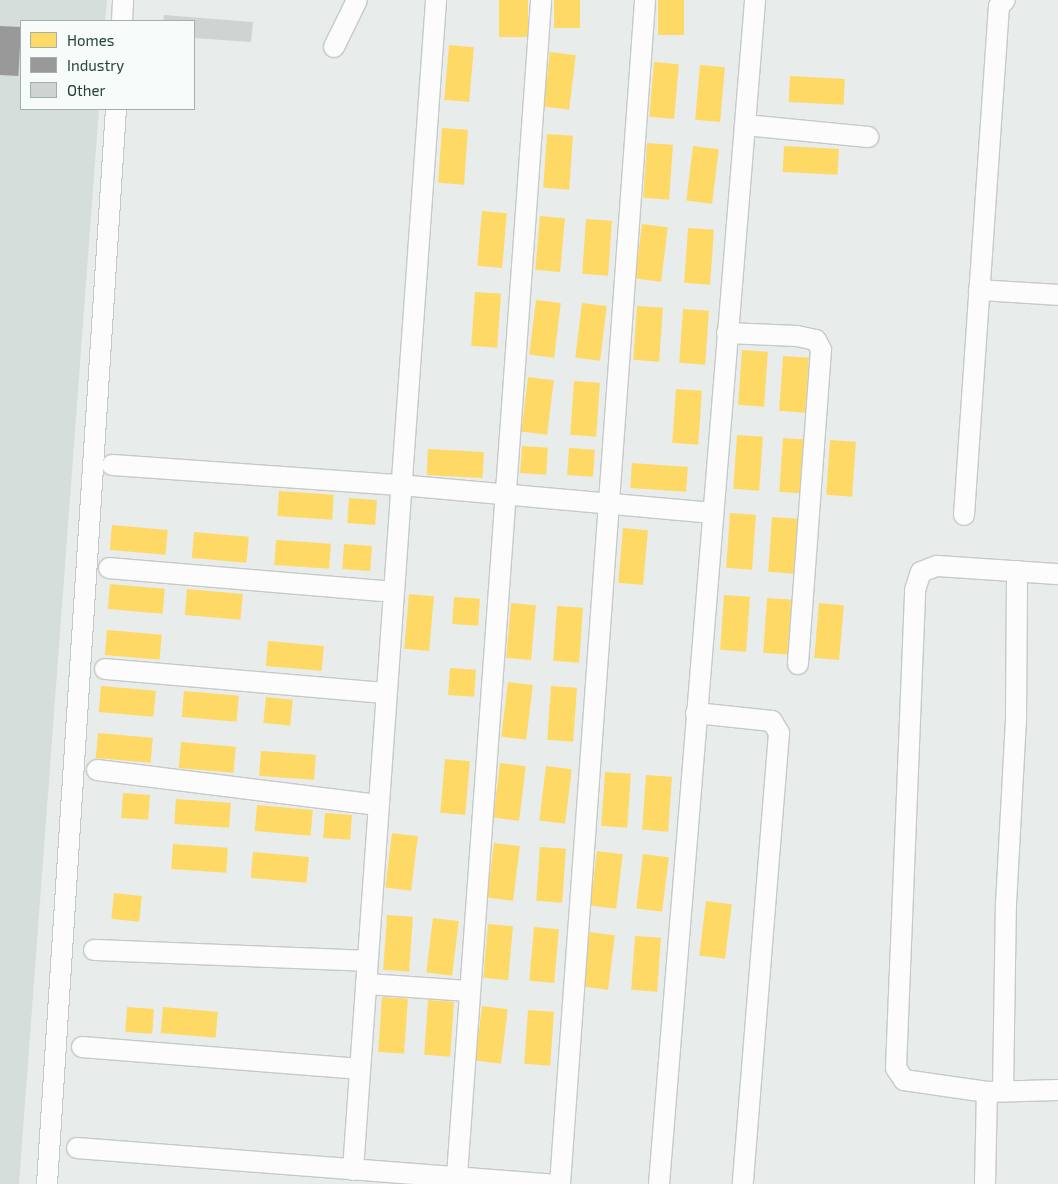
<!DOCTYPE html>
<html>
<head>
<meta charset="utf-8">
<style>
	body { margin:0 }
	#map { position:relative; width:1058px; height:1184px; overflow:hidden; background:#e8edeb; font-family:"Exo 2",sans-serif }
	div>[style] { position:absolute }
	.built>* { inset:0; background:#d6dedb }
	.homes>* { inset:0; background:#ffd966; transform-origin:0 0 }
	.industry>* { inset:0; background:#999; transform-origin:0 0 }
	.building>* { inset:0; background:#cfd4d2 }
	.roads { filter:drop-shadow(1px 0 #c5cac8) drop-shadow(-1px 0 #c5cac8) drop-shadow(0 1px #c5cac8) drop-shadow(0 -1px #c5cac8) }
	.minor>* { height:20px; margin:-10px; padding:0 10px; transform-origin:10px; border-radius:10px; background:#fcfcfc }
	span { translate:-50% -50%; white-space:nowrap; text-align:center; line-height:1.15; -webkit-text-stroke:5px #f7fbf9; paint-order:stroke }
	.legend { position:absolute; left:20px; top:20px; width:175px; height:90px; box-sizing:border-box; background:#f7fbf9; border:1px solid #a3b1ad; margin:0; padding:6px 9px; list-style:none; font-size:15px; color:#24423a }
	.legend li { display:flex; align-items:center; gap:10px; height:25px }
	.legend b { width:25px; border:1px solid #a3b1ad }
</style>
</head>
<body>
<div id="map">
	<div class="built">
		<div style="clip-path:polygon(0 0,107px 0,105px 21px,21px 21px,21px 109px,99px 109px,19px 1184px,0 1184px)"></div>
	</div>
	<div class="homes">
		<div style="left:499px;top:0;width:29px;height:37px"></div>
		<div style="left:554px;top:0;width:26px;height:28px"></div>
		<div style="left:658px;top:0;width:26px;height:35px"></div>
		<div style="left:449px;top:45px;width:25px;height:55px;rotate:5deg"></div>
		<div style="left:550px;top:52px;width:26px;height:55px;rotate:7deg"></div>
		<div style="left:654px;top:62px;width:25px;height:55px;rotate:5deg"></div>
		<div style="left:700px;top:65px;width:25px;height:55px;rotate:5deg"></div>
		<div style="left:790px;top:76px;width:55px;height:26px;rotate:3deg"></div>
		<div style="left:442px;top:128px;width:26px;height:55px;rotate:4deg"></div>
		<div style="left:547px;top:134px;width:26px;height:54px;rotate:4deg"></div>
		<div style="left:647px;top:143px;width:26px;height:55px;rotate:4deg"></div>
		<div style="left:693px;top:146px;width:26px;height:55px;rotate:7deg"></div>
		<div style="left:784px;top:146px;width:55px;height:26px;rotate:3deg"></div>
		<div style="left:482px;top:211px;width:25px;height:55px;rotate:5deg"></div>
		<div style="left:540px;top:216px;width:25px;height:54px;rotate:5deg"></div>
		<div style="left:586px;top:219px;width:26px;height:55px;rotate:4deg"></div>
		<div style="left:642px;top:224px;width:26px;height:55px;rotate:7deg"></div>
		<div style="left:688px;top:228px;width:26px;height:55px;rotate:4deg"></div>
		<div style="left:475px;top:292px;width:26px;height:54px;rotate:4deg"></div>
		<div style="left:536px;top:300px;width:25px;height:55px;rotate:7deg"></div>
		<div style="left:582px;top:303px;width:25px;height:55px;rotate:7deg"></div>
		<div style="left:637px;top:306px;width:26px;height:54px;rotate:4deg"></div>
		<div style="left:683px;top:309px;width:26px;height:54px;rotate:4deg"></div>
		<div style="left:742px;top:350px;width:26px;height:55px;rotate:4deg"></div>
		<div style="left:783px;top:356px;width:26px;height:55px;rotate:4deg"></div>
		<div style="left:528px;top:377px;width:26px;height:55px;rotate:7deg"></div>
		<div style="left:574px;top:381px;width:26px;height:54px;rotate:4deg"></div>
		<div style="left:676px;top:389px;width:26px;height:54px;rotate:4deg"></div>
		<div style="left:737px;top:435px;width:26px;height:54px;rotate:4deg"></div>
		<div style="left:783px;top:438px;width:26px;height:54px;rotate:4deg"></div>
		<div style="left:830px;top:440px;width:26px;height:55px;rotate:4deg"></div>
		<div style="left:522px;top:446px;width:26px;height:27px;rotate:4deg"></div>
		<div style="left:569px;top:448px;width:26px;height:27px;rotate:4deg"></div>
		<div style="left:428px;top:449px;width:56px;height:26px;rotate:3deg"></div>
		<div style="left:632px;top:463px;width:56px;height:25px;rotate:4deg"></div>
		<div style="left:279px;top:491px;width:55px;height:25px;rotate:4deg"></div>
		<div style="left:349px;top:498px;width:28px;height:25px;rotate:4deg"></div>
		<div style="left:730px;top:513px;width:26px;height:55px;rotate:4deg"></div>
		<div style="left:772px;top:517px;width:26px;height:55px;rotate:4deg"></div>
		<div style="left:112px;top:525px;width:56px;height:25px;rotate:5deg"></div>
		<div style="left:623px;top:528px;width:25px;height:55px;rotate:5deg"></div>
		<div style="left:194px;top:532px;width:55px;height:26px;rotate:5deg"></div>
		<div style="left:276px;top:540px;width:55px;height:25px;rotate:4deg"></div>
		<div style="left:344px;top:544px;width:28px;height:25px;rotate:4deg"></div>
		<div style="left:110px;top:584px;width:55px;height:25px;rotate:5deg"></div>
		<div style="left:187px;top:589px;width:56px;height:26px;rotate:5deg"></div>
		<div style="left:409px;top:594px;width:25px;height:55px;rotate:5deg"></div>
		<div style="left:724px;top:595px;width:26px;height:55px;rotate:4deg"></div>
		<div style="left:454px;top:597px;width:26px;height:27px;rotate:4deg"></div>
		<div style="left:767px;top:598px;width:26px;height:55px;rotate:4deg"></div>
		<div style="left:511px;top:603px;width:25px;height:55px;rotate:5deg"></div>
		<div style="left:819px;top:603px;width:25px;height:55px;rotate:5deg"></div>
		<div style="left:557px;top:606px;width:26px;height:55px;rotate:4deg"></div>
		<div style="left:107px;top:630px;width:55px;height:25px;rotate:5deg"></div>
		<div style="left:268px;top:641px;width:56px;height:25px;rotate:5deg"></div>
		<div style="left:450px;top:668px;width:26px;height:27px;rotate:4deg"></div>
		<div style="left:508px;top:682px;width:25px;height:55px;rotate:7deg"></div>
		<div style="left:101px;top:686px;width:55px;height:26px;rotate:5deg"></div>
		<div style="left:551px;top:686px;width:26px;height:54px;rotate:4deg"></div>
		<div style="left:184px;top:691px;width:55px;height:26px;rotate:5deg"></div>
		<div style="left:266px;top:697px;width:27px;height:26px;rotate:6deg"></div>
		<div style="left:98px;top:733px;width:55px;height:25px;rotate:5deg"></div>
		<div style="left:181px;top:742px;width:55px;height:26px;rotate:5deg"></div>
		<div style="left:261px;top:751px;width:55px;height:25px;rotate:4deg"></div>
		<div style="left:445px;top:759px;width:25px;height:54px;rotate:5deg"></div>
		<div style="left:500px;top:763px;width:26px;height:55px;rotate:7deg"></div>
		<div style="left:546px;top:766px;width:26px;height:55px;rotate:7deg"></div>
		<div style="left:605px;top:772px;width:26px;height:54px;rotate:4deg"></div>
		<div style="left:646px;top:775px;width:26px;height:55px;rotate:4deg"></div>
		<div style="left:123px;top:793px;width:27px;height:25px;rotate:4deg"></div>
		<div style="left:176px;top:799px;width:55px;height:25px;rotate:4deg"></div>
		<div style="left:257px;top:805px;width:56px;height:26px;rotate:5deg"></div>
		<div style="left:325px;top:813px;width:27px;height:25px;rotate:4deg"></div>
		<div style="left:392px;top:833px;width:26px;height:55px;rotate:7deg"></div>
		<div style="left:494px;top:843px;width:26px;height:55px;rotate:7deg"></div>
		<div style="left:173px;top:844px;width:55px;height:25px;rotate:4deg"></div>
		<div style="left:540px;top:847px;width:26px;height:54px;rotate:4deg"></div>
		<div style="left:597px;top:851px;width:26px;height:55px;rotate:7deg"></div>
		<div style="left:253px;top:852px;width:56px;height:26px;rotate:5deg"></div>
		<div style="left:643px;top:854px;width:26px;height:55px;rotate:7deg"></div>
		<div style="left:114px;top:893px;width:28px;height:26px;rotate:6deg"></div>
		<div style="left:706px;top:901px;width:26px;height:55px;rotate:7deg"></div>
		<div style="left:387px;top:915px;width:26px;height:55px;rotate:4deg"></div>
		<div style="left:433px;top:918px;width:26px;height:55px;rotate:7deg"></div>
		<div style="left:488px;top:924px;width:25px;height:54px;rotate:5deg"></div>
		<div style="left:534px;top:927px;width:25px;height:54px;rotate:5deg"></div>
		<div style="left:589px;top:932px;width:26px;height:55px;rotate:7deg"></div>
		<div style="left:635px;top:936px;width:26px;height:54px;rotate:4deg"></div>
		<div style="left:382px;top:997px;width:26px;height:55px;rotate:4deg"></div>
		<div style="left:428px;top:1000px;width:26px;height:55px;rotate:4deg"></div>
		<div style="left:482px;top:1006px;width:26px;height:55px;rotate:7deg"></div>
		<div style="left:127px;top:1007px;width:27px;height:25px;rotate:4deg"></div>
		<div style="left:163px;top:1007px;width:55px;height:26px;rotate:5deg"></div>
		<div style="left:528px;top:1010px;width:26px;height:54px;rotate:4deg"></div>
	</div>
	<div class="industry">
		<div style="left:0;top:26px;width:21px;height:49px;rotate:3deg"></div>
	</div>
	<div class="building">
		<div style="clip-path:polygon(164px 15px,253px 22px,251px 42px,194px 38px,194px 21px,163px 21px)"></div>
	</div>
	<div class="roads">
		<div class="minor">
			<div style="left:122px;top:21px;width:21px;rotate:-87deg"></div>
			<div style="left:334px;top:47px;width:52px;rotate:-63.9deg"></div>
			<div style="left:745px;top:125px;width:124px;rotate:5.6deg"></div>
			<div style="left:979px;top:290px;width:79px;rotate:3.6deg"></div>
			<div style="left:727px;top:333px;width:70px;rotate:2.5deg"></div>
			<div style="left:797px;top:336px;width:19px;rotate:12deg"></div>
			<div style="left:816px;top:340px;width:11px;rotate:63deg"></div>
			<div style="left:821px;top:350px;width:315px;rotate:94.2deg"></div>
			<div style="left:112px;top:465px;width:289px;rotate:4deg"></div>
			<div style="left:400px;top:485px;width:313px;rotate:5.1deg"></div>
			<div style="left:964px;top:515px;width:510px;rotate:-86.07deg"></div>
			<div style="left:999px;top:6px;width:8px;rotate:-45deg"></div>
			<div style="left:109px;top:568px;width:285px;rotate:4.8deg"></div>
			<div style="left:105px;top:669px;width:282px;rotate:4.9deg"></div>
			<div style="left:696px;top:713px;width:76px;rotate:6deg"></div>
			<div style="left:772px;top:721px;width:14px;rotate:60deg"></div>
			<div style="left:779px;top:733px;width:452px;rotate:94.6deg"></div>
			<div style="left:97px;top:770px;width:283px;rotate:7.1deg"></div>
			<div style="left:94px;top:950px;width:273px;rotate:2.3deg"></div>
			<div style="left:366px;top:984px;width:104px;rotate:3.9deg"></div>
			<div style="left:82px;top:1047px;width:279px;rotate:4.5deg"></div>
			<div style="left:1003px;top:1091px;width:187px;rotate:-89.1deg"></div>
			<div style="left:1006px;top:904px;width:182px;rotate:-86.9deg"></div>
			<div style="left:1016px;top:722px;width:151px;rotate:-89.6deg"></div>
			<div style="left:987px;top:1092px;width:84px;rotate:-171.8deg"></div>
			<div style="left:904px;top:1080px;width:14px;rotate:-124deg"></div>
			<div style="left:896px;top:1068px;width:478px;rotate:-87.7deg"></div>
			<div style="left:915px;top:590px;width:19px;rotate:-72deg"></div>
			<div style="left:921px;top:572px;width:17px;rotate:-21deg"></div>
			<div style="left:937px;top:566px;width:121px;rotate:3.8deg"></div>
			<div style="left:77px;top:1148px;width:472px;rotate:4.4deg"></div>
			<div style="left:353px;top:1170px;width:1173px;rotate:-85.94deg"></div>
			<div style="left:457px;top:1176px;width:1179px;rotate:-85.91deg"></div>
			<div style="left:47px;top:1184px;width:1077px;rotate:-86.33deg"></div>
			<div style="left:560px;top:1184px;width:1187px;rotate:-85.89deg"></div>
			<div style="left:659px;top:1184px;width:1188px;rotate:-85.36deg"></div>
			<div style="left:985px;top:1184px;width:92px;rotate:-88.8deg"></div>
			<div style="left:987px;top:1092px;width:71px;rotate:-1.6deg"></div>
		</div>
	</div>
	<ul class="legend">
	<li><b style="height:14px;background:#ffd966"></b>Homes</li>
	<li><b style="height:14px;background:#999"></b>Industry</li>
	<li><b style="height:14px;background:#cfd4d2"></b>Other</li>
	</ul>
</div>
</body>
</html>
